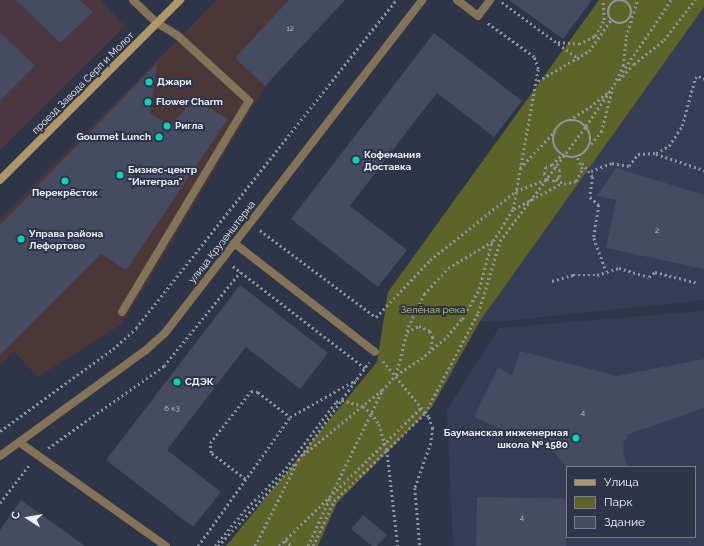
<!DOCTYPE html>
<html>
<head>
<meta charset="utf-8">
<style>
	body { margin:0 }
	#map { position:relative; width:704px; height:546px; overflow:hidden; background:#2f3548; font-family:Raleway,sans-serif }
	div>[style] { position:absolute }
	.commercial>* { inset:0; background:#4c3738 }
	.industrial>* { inset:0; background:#4a373f }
	.built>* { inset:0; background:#363e56 }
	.green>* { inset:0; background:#5d6427 }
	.building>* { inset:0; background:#454b60; transform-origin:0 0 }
	.path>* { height:2.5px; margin-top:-1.25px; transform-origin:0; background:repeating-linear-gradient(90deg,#8e93a2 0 2px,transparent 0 5px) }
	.path>.ring { margin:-1.25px; padding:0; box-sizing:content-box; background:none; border:2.5px solid #8e93a2; border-radius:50% }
	.lane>* { height:8px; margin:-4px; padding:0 4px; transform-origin:4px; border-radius:4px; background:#837357 }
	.street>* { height:8px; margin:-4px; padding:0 4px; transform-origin:4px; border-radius:4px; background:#837357 }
	.secondary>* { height:8px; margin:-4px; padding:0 4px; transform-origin:4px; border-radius:4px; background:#ae9667 }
	.dots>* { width:11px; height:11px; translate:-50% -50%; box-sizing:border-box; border:2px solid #2f3548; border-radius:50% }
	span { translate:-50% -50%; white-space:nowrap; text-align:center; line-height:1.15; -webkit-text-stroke:4px #2f3548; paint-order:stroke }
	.number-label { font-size:8px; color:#c2c6d4 }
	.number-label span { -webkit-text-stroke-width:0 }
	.poi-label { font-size:10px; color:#ebeffb; font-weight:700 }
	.left { translate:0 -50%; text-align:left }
	.right { translate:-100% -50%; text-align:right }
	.street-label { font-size:10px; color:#ebeffb }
	.park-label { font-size:10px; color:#beca5f }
	.legend { position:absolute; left:566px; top:466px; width:130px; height:72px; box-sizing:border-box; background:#2f3548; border:1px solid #7a7f90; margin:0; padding:5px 7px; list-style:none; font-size:12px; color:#ebeffb }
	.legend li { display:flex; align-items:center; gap:8px; height:20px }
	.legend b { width:20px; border:1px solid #7a7f90 }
	.north { position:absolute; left:8px; top:498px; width:40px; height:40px; -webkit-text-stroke:3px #2f3548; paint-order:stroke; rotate:282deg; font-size:11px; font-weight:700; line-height:16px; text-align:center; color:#ebeffb }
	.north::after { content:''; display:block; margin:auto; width:14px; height:18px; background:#ebeffb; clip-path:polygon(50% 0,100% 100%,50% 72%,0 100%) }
</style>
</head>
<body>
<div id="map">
	<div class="commercial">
		<div style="clip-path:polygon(217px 0,345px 0,265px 86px,122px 324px,38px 377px,14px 352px,0 365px,0 219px)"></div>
	</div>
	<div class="industrial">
		<div style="clip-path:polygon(0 0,100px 0,125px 26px,0 150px)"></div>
	</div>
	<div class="built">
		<div style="clip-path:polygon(704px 7px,704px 300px,494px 322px,480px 321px)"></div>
		<div style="clip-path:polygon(evenodd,704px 311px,704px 546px,453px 546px,447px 410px,499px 328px,704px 311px,567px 467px,695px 467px,695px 537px,567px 537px,567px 467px)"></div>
	</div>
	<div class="green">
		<div style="clip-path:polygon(599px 0,704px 0,704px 7px,480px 321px,432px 407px,337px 503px,318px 546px,226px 546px,377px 362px,388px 292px)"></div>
	</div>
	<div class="building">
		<div style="clip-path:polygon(16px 0,80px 0,93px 12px,60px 43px)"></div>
		<div style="clip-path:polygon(289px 0,345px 0,265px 86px,235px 58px)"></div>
		<div style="clip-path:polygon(509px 0,592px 0,563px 39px)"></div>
		<div style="clip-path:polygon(0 32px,35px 66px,0 101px)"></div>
		<div style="clip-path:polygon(434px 33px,522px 101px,494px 137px,437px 93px,415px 121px,350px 206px,407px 250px,378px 287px,291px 219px)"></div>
		<div style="clip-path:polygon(157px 63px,150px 113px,170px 125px,186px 108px,197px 101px,228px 119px,126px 270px,101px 254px,0 355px,0 225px)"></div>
		<div style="clip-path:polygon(616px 168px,704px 195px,704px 269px,606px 248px,616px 200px,597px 196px)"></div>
		<div style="clip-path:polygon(240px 285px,328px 353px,300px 389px,246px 347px,228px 370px,167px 450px,221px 492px,193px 527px,106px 460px)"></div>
		<div style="clip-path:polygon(520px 351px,617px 376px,704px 359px,704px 408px,629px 434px,624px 442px,623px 452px,628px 467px,567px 467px,554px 452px,474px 417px,498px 368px,512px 375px)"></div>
		<div style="left:477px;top:497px;width:90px;height:49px;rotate:1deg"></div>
		<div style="clip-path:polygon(21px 500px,85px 546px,0 546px,0 530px)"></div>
		<div style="clip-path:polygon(363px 515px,387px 535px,377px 546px,372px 546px,351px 529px)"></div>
	</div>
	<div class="path">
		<div class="ring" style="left:608px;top:0;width:21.5px;height:21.5px"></div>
		<div style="left:502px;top:2px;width:96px;rotate:36.5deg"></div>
		<div style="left:558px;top:42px;width:21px;rotate:5deg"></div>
		<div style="left:579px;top:44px;width:18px;rotate:-27deg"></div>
		<div style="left:595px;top:36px;width:18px;rotate:-61deg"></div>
		<div style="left:604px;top:20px;width:20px;rotate:-93deg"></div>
		<div style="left:616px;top:80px;width:16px;rotate:-63deg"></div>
		<div style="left:623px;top:66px;width:29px;rotate:-84deg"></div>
		<div style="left:626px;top:37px;width:39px;rotate:-73deg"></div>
		<div style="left:619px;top:80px;width:22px;rotate:-47deg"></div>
		<div style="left:634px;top:64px;width:38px;rotate:-39deg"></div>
		<div style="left:664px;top:40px;width:51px;rotate:-52.2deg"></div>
		<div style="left:538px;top:81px;width:59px;rotate:-30.5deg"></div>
		<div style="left:589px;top:51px;width:38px;rotate:-55deg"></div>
		<div style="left:569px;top:120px;width:25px;rotate:-32deg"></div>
		<div style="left:590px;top:107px;width:26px;rotate:-40deg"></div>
		<div class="ring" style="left:553px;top:120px;width:35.5px;height:35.5px"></div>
		<div style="left:591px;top:144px;width:16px;rotate:-50deg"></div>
		<div style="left:601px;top:132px;width:43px;rotate:-75.3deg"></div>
		<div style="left:656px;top:154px;width:51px;rotate:18.4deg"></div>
		<div style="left:582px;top:163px;width:18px;rotate:52deg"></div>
		<div style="left:593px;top:177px;width:20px;rotate:99deg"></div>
		<div style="left:590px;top:197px;width:12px;rotate:42deg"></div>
		<div style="left:599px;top:205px;width:33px;rotate:99deg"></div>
		<div style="left:594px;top:238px;width:35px;rotate:70deg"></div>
		<div style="left:552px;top:165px;width:6px;rotate:162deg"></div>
		<div style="left:546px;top:167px;width:6px;rotate:108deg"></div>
		<div style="left:544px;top:173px;width:7px;rotate:63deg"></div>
		<div style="left:547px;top:179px;width:6px;rotate:18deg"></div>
		<div style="left:553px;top:181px;width:7px;rotate:-34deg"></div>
		<div style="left:559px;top:177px;width:6px;rotate:-81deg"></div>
		<div style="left:560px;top:171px;width:10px;rotate:-143deg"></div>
		<div style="left:552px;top:165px;width:13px;rotate:-48deg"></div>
		<div style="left:520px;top:168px;width:51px;rotate:-46.6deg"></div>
		<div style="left:591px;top:171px;width:22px;rotate:-21deg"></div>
		<div style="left:612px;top:163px;width:17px;rotate:10deg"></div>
		<div style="left:629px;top:166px;width:15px;rotate:-53deg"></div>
		<div style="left:638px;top:154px;width:18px;rotate:-3deg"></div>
		<div style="left:656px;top:153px;width:15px;rotate:-28deg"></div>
		<div style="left:669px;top:146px;width:24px;rotate:-57deg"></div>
		<div style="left:682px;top:126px;width:50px;rotate:-74.8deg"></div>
		<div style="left:695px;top:78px;width:4px;rotate:-27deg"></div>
		<div style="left:699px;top:76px;width:6px;rotate:31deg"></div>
		<div style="left:556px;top:179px;width:9px;rotate:32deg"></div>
		<div style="left:564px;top:184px;width:12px;rotate:-14deg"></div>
		<div style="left:576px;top:181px;width:13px;rotate:-63deg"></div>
		<div style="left:582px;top:169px;width:13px;rotate:-113deg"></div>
		<div style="left:514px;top:209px;width:55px;rotate:-28.4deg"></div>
		<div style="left:260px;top:230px;width:145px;rotate:36.9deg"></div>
		<div style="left:376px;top:317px;width:79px;rotate:-46.5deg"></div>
		<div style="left:430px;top:260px;width:110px;rotate:-38.7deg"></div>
		<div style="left:516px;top:191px;width:33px;rotate:-21deg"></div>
		<div style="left:233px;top:266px;width:167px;rotate:37.7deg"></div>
		<div style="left:552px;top:281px;width:22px;rotate:-16deg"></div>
		<div style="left:573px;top:275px;width:24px"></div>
		<div style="left:597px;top:275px;width:23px;rotate:-18deg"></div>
		<div style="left:619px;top:268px;width:31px;rotate:17deg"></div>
		<div style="left:649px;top:277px;width:8px;rotate:-40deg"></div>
		<div style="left:655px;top:272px;width:44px;rotate:14.3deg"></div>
		<div style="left:407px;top:332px;width:13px;rotate:-27deg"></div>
		<div style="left:419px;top:326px;width:12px;rotate:24deg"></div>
		<div style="left:430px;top:331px;width:7px;rotate:63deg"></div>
		<div style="left:433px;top:337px;width:14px;rotate:98deg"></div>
		<div style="left:383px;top:361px;width:72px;rotate:50.6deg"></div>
		<div style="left:429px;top:417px;width:12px;rotate:70deg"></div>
		<div style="left:433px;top:428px;width:15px;rotate:98deg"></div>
		<div style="left:431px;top:443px;width:48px;rotate:109.6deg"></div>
		<div style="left:415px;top:488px;width:58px;rotate:85.1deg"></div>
		<div style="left:396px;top:375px;width:49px;rotate:-76deg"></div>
		<div style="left:408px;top:327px;width:37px;rotate:-64deg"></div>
		<div style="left:424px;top:294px;width:35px;rotate:-47deg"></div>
		<div style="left:448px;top:268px;width:52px;rotate:-31deg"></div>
		<div style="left:493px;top:241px;width:38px;rotate:-58deg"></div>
		<div style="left:513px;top:209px;width:142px;rotate:-79.9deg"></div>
		<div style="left:538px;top:69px;width:13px;rotate:-108deg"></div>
		<div style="left:534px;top:57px;width:58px;rotate:-144.1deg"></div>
		<div style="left:0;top:431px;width:140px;rotate:-36deg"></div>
		<div style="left:113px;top:349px;width:31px;rotate:-42deg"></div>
		<div style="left:136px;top:328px;width:419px;rotate:-51.6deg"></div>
		<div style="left:48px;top:448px;width:142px;rotate:-35.3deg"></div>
		<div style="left:164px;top:366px;width:121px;rotate:-51deg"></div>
		<div style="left:387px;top:450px;width:53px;rotate:-44.2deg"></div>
		<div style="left:425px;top:413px;width:113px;rotate:-62.1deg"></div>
		<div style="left:478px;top:313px;width:75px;rotate:-73deg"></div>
		<div style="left:500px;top:241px;width:144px;rotate:-53.2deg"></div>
		<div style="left:586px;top:126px;width:152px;rotate:-56deg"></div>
		<div style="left:303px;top:455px;width:102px;rotate:-39.4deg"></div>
		<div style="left:382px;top:390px;width:21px;rotate:-47deg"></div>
		<div style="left:396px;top:375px;width:30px;rotate:-33deg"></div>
		<div style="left:421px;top:359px;width:35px;rotate:-41deg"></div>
		<div style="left:447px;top:336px;width:23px;rotate:-49deg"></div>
		<div style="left:462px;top:319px;width:34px;rotate:-60deg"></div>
		<div style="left:479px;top:289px;width:50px;rotate:-74.8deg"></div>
		<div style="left:245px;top:479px;width:43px;rotate:-142.6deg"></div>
		<div style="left:211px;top:453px;width:10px;rotate:-96deg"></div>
		<div style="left:210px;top:443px;width:66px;rotate:-51.7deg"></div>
		<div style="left:251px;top:391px;width:7px;rotate:8deg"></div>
		<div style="left:258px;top:392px;width:41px;rotate:38deg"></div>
		<div style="left:332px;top:493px;width:114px;rotate:-63.9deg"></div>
		<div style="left:0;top:503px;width:49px;rotate:-52.4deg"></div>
		<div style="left:285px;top:540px;width:9px;rotate:41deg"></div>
		<div style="left:198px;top:546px;width:158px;rotate:-54.5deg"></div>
		<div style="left:290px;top:417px;width:76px;rotate:-29.3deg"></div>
		<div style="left:215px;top:546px;width:45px;rotate:-50.4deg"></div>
		<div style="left:244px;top:511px;width:60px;rotate:-45.7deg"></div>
		<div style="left:286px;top:468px;width:83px;rotate:-52.9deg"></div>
		<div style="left:336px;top:402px;width:6px;rotate:-18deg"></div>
		<div style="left:342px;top:400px;width:22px;rotate:16deg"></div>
		<div style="left:363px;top:406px;width:11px;rotate:41deg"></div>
		<div style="left:371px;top:413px;width:14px;rotate:54deg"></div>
		<div style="left:379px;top:424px;width:27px;rotate:73deg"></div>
		<div style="left:218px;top:546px;width:113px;rotate:-47.1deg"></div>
		<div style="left:255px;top:546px;width:96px;rotate:-63.4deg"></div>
		<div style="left:298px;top:460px;width:121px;rotate:-54.1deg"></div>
		<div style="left:279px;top:546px;width:198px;rotate:-44.2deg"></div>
		<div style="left:308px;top:546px;width:54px;rotate:-65.8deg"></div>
		<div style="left:313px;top:546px;width:50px;rotate:-65deg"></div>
		<div style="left:334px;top:501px;width:74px;rotate:-43.9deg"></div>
		<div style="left:387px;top:450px;width:97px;rotate:83.5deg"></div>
	</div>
	<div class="lane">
		<div style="left:457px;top:0;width:26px;rotate:37deg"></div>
		<div style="left:478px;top:16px;width:20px;rotate:-53deg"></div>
		<div style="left:234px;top:243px;width:178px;rotate:37.7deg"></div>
		<div style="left:122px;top:312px;width:246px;rotate:-59deg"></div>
		<div style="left:249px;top:101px;width:98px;rotate:-137.5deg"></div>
		<div style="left:177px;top:35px;width:23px;rotate:-149deg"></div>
		<div style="left:19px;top:442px;width:180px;rotate:35.3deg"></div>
	</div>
	<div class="street">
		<div style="left:133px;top:0;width:33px;rotate:44deg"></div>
		<div style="left:0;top:456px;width:180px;rotate:-36deg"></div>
		<div style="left:146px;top:350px;width:25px;rotate:-42deg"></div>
		<div style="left:165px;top:333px;width:421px;rotate:-52.3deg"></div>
	</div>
	<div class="secondary">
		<div style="left:0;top:180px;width:255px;rotate:-45deg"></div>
	</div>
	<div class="dots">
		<div style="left:149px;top:82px;background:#05d5b6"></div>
		<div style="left:148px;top:102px;background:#05d5b6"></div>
		<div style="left:167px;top:126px;background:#05d5b6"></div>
		<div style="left:159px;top:137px;background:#05d5b6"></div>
		<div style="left:356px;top:160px;background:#05d5b6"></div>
		<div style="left:120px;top:175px;background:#05d5b6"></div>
		<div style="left:65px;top:181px;background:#05d5b6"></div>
		<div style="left:21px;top:239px;background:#05d5b6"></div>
		<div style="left:177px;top:382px;background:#05d5b6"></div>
		<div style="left:576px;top:438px;background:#05d5b6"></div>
	</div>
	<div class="number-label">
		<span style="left:290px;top:29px">12</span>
		<span style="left:657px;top:231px">2</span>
		<span style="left:172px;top:409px">6 к3</span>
		<span style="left:583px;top:413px">4</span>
		<span style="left:522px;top:518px">4</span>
	</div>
	<div class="poi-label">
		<span class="left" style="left:157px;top:82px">Джари</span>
		<span class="left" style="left:156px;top:102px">Flower Charm</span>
		<span class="left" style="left:175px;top:126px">Ригла</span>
		<span class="right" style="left:151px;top:137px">Gourmet Lunch</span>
		<span class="left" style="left:364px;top:160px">Кофемания<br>Доставка</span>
		<span class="left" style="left:128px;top:175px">Бизнес-центр<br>"Интеграл"</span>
		<span style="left:65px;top:193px">Перекрёсток</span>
		<span class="left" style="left:29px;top:239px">Управа района<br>Лефортово</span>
		<span class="left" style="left:185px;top:382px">СДЭК</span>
		<span class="right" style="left:568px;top:438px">Бауманская инженерная<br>школа № 1580</span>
	</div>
	<div class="street-label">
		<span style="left:83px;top:83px;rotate:-45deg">проезд Завода Серп и Молот</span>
		<span style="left:222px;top:242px;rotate:-52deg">улица Крузенштерна</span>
	</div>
	<div class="park-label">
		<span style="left:433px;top:310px">Зелёная река</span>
	</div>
	<ul class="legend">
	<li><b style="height:5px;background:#ae9667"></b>Улица</li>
	<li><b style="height:11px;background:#5d6427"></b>Парк</li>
	<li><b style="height:11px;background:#454b60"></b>Здание</li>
	</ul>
	<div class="north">С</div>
</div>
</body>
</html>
